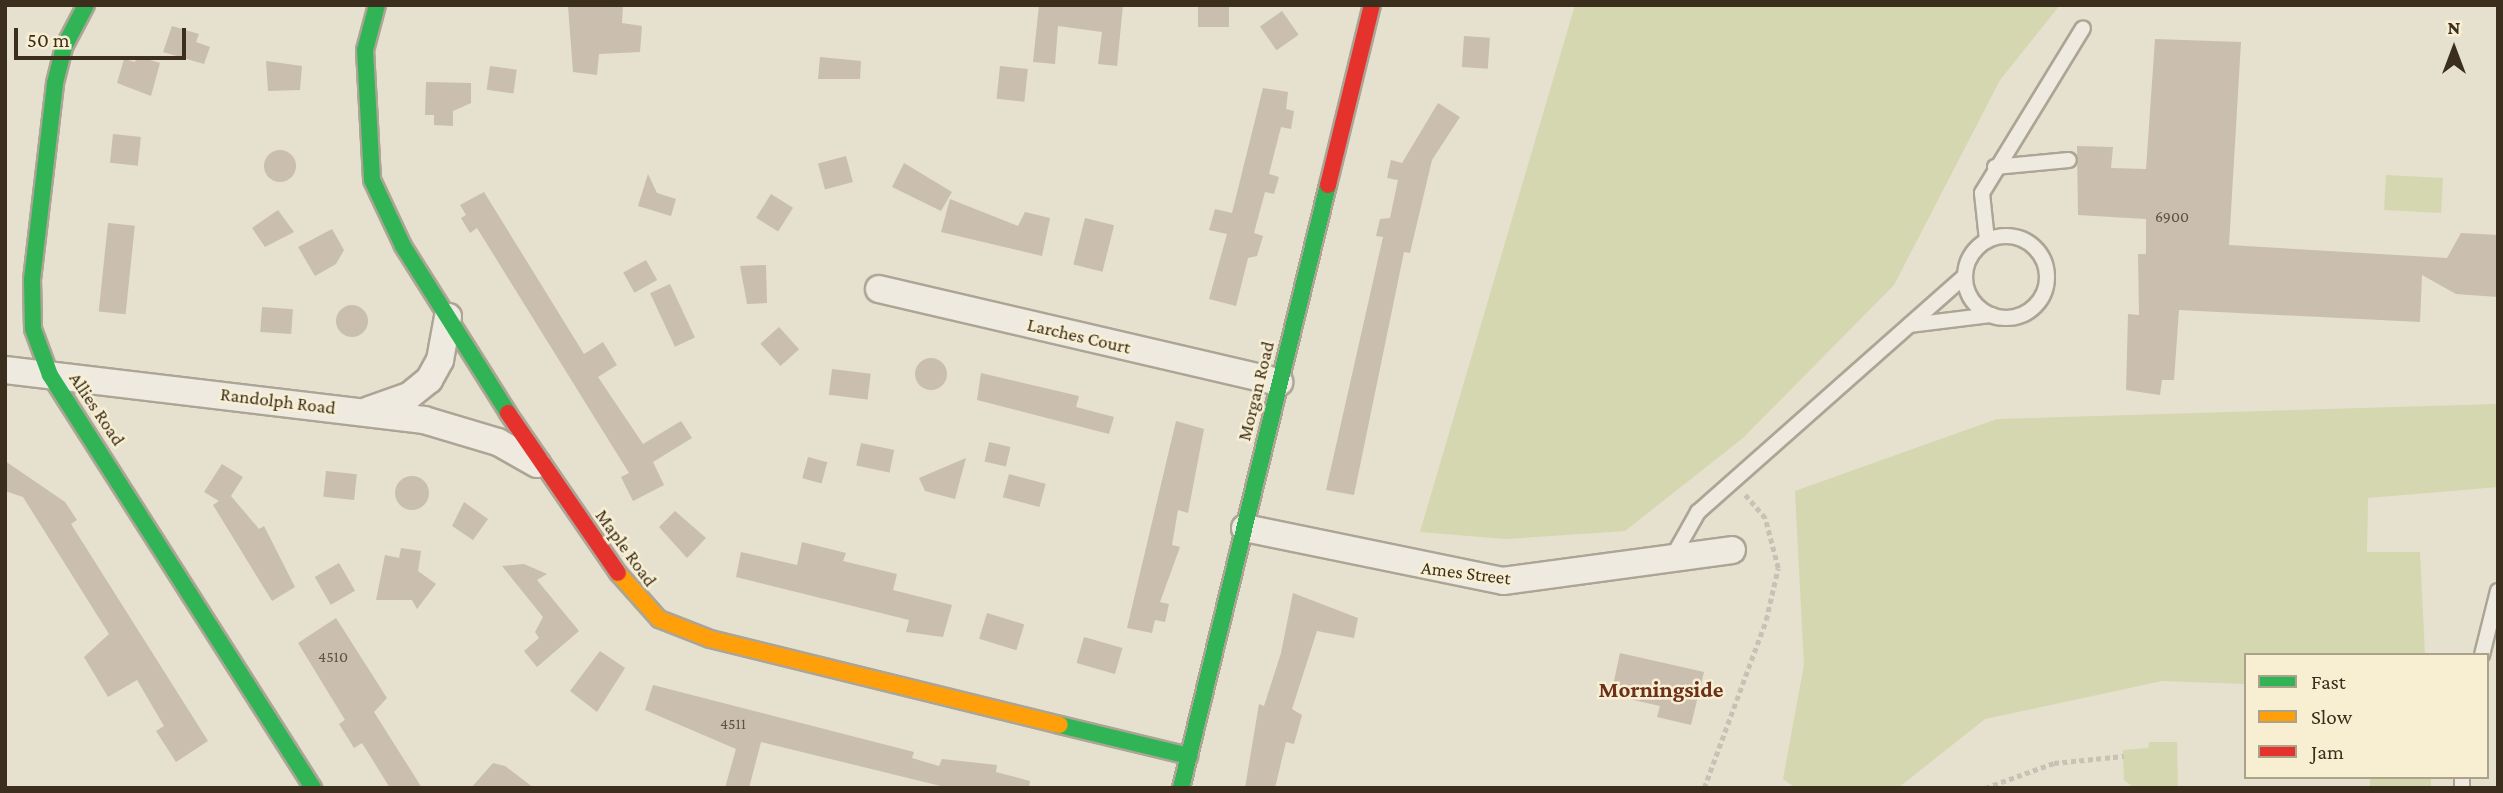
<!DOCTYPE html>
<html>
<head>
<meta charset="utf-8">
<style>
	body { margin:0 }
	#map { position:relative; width:2503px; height:793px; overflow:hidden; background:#e6e0ce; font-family:"Crimson Pro",serif }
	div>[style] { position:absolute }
	.green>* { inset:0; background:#d4d7af; transform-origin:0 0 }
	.building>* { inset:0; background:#cabeae; transform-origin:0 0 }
	.round { border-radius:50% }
	.path>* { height:4.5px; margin-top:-2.25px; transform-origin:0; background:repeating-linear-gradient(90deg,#c7c1b6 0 5px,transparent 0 8.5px) }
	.roads { filter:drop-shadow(2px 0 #aca596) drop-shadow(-2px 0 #aca596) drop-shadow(0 2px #aca596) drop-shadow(0 -2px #aca596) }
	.lane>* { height:14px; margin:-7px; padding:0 7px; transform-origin:7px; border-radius:7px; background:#eeeae0 }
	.lane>.ring { margin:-7px; padding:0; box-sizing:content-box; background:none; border:14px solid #eeeae0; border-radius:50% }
	.street>* { height:26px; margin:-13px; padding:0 13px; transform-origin:13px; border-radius:13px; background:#eeeae0 }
	.fast>* { height:16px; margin:-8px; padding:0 8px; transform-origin:8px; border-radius:8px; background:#30b455 }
	.slow>* { height:16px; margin:-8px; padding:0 8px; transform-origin:8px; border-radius:8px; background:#ff9f0a }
	.jam>* { height:16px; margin:-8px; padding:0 8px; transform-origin:8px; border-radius:8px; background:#e5322d }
	span { translate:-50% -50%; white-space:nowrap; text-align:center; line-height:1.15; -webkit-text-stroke:5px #f8efd3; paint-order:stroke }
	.number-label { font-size:16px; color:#5f5241 }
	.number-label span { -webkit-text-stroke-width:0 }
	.street-label { font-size:19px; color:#3b2e1d }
	.quarter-label { font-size:23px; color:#6b2f1a; font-weight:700 }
	.frame { position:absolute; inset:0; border:7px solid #3b2e1d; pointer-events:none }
	.legend { position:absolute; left:2244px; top:653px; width:245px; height:126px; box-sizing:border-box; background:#f8efd3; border:2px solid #aca28a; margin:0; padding:9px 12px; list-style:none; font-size:21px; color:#3b2e1d }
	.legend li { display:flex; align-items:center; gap:14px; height:35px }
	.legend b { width:35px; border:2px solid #aca28a }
	.north { position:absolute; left:2419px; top:14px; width:70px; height:70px; -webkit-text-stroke:5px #f8efd3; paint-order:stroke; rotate:0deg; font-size:19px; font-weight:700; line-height:28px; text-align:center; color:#3b2e1d }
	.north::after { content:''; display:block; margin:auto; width:24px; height:32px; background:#3b2e1d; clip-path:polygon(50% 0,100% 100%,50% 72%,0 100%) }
	.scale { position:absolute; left:14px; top:28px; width:172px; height:32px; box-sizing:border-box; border:4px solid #3b2e1d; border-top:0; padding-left:9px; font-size:21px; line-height:24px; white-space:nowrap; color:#3b2e1d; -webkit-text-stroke:5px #f8efd3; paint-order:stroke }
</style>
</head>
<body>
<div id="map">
	<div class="green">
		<div style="clip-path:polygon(1575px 5px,2060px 5px,2000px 80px,1894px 285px,1743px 438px,1625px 531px,1506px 539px,1420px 532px)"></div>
		<div style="left:2386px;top:175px;width:57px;height:35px;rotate:3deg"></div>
		<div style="clip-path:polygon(2498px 404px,2498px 487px,2368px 498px,2367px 552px,2420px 552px,2425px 655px,2246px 655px,2246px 684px,2162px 681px,1985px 719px,1898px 788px,1796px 788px,1783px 779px,1804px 665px,1795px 491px,1997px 419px)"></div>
		<div style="clip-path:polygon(2149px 742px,2177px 742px,2178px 788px,2134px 788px,2124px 780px,2123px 750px,2148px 748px)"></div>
		<div style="left:2370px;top:777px;width:61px;height:11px"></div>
	</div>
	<div class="building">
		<div style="clip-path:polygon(623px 5px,622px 23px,642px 26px,640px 52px,599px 54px,597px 75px,573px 72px,568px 6px)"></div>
		<div style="clip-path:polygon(1039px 5px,1123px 5px,1117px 66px,1098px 64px,1102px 32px,1058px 26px,1055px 64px,1033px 62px)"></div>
		<div style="left:1198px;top:5px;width:31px;height:22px"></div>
		<div style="left:1282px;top:11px;width:29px;height:27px;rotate:55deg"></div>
		<div style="clip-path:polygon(172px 26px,199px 34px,196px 42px,210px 47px,204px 64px,163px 52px)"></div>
		<div style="left:1464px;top:36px;width:26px;height:31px;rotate:4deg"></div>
		<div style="clip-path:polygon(2155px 39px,2241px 42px,2229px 245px,2447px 258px,2461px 233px,2498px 235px,2498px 297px,2456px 294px,2422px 275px,2420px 322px,2179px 310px,2174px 380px,2162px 380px,2160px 395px,2126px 390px,2128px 314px,2139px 315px,2138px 254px,2146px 254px,2146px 219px,2078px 215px,2077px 146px,2113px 147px,2111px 168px,2146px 169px)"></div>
		<div style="clip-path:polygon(137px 56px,160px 63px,151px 96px,117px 83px,124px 59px,135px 62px)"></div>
		<div style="clip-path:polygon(820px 57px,861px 61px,860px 79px,818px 79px)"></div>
		<div style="clip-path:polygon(266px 61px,302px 66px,300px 90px,268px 91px)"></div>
		<div style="left:490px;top:66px;width:27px;height:24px;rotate:8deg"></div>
		<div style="left:1000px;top:66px;width:28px;height:33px;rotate:6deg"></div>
		<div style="clip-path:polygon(426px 82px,471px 83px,471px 103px,453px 111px,453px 126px,434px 125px,434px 115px,425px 115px)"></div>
		<div style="clip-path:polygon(1263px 88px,1288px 92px,1286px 109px,1294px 111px,1291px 129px,1281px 127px,1269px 174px,1279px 177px,1274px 194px,1265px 192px,1254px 233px,1263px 236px,1257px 256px,1248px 258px,1236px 306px,1209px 299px,1227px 234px,1209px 230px,1215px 209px,1232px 213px)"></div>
		<div style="clip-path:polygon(1438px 103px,1460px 117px,1432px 160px,1410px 253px,1404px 252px,1354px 495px,1326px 490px,1383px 237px,1376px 236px,1380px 219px,1390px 218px,1398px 180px,1387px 178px,1391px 160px,1402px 163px)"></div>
		<div style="left:113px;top:134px;width:28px;height:29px;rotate:6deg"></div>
		<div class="round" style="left:264px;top:150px;width:32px;height:32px"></div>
		<div style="left:846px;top:156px;width:27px;height:29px;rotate:75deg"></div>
		<div style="clip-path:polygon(904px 163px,952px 192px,941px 211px,892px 187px)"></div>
		<div style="clip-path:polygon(648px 174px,657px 193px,676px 199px,671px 216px,638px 206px)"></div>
		<div style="clip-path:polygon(484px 192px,584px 354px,603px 342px,617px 365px,598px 377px,643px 444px,681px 421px,692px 438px,653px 462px,664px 485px,633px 501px,621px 477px,629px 473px,477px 228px,470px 233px,461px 218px,466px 215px,460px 205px)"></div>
		<div style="left:771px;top:194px;width:26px;height:28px;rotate:32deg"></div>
		<div style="clip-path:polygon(950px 199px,1018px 226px,1025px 212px,1050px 218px,1042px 256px,941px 232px)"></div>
		<div style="clip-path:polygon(278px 210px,294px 232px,265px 247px,252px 228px)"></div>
		<div style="left:1085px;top:218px;width:30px;height:48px;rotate:14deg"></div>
		<div style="left:108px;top:223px;width:27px;height:89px;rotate:6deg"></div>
		<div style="clip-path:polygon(332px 229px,344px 250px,336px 264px,315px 276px,298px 247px)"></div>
		<div style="left:646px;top:260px;width:23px;height:26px;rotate:61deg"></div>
		<div style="clip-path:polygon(766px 265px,767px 303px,747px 304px,740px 266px)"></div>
		<div style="left:670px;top:284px;width:59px;height:22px;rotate:65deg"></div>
		<div class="round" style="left:336px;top:305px;width:32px;height:32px"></div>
		<div style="left:262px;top:307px;width:31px;height:25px;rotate:4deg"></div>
		<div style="left:779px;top:327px;width:30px;height:25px;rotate:48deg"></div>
		<div class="round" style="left:915px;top:358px;width:32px;height:32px"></div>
		<div style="left:832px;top:369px;width:39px;height:26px;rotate:7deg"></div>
		<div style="clip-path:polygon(981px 373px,1079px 396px,1076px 407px,1114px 417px,1109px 434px,977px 400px)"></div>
		<div style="clip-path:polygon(1176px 421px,1204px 429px,1188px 513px,1178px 510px,1172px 545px,1180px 547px,1160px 602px,1169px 604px,1165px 622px,1155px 620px,1152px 633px,1127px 628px)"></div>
		<div style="left:989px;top:442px;width:22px;height:20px;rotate:13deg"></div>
		<div style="left:861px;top:443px;width:34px;height:23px;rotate:12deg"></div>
		<div style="left:808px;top:457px;width:20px;height:22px;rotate:15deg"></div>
		<div style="clip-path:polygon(966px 458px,955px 499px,925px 491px,919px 478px)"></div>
		<div style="clip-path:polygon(5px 461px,65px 502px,77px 520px,71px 524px,208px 741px,176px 762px,156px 731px,164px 726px,137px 680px,108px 697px,84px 657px,109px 634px,23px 497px,5px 491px)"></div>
		<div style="clip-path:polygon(222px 464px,243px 477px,231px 496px,259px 529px,264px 526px,295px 587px,272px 601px,213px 505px,219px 501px,204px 492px)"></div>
		<div style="left:326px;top:471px;width:31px;height:26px;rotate:6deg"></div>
		<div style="left:1009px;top:474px;width:38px;height:24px;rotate:15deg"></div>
		<div class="round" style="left:395px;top:476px;width:34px;height:34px"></div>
		<div style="clip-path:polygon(464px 502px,488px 519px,473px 540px,452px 526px)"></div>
		<div style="clip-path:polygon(675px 511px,706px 538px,687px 558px,659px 527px)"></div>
		<div style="clip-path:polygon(802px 542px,846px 553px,843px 561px,897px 574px,893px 590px,952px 605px,943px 637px,906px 632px,909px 620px,736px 577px,741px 552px,797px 565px)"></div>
		<div style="clip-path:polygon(401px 548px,421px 551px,418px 571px,436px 584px,417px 609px,412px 600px,376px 600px,385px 555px,399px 558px)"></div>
		<div style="left:339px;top:563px;width:32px;height:28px;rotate:60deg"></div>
		<div style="clip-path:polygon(524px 564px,547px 574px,537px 580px,579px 631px,537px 667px,524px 651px,539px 638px,535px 632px,543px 617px,502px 566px)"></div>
		<div style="clip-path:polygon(1293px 593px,1358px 618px,1354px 638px,1317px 631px,1292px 709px,1302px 715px,1294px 744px,1286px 742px,1275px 788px,1245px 788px,1259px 704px,1264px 706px,1281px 653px)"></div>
		<div style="left:987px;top:613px;width:39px;height:27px;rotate:17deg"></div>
		<div style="clip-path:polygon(336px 618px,387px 698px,374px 712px,422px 788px,390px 788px,362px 743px,354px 748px,339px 724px,345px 720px,298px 643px)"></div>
		<div style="left:1084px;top:637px;width:40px;height:27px;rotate:16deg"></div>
		<div style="clip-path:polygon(600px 651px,625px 668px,597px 712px,570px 691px)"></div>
		<div style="clip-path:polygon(1620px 653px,1704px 672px,1691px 725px,1657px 717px,1660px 706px,1611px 695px)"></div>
		<div style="clip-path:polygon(653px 685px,914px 752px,912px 758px,939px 766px,942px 759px,997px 765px,996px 772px,1030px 781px,1029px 788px,949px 788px,761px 742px,749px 788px,725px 788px,736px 749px,645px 710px)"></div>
		<div style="clip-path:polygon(493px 763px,505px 766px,534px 788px,471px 788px)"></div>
	</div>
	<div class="path">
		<div style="left:1704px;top:788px;width:179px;rotate:-69.7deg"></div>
		<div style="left:1766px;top:620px;width:53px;rotate:-77deg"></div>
		<div style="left:1778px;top:568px;width:52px;rotate:-104.6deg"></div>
		<div style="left:1765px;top:518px;width:33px;rotate:-131deg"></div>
		<div style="left:1985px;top:788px;width:73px;rotate:-19.9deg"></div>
		<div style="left:2054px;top:763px;width:70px;rotate:-5.7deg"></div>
	</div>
	<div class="roads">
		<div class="lane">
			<div style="left:1995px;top:167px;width:74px;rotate:-5.4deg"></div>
			<div class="ring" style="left:1965px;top:236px;width:68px;height:68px"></div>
			<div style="left:1987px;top:240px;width:47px;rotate:-96.1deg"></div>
			<div style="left:1982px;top:193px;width:193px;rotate:-58.5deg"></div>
			<div style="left:1910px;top:325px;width:82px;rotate:-7deg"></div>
			<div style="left:1672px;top:558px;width:53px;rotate:-60.5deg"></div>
			<div style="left:1698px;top:512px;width:356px;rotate:-41.5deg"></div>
			<div style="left:2482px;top:655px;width:66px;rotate:-76deg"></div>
			<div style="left:2462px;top:777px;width:11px;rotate:90deg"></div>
		</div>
		<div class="street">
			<div style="left:879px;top:289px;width:411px;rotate:13.1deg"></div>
			<div style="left:5px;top:370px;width:422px;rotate:6.8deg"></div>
			<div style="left:424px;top:420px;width:77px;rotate:16.6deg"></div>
			<div style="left:498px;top:442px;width:45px;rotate:29.4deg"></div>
			<div style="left:369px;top:410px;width:42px;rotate:-19.3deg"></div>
			<div style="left:409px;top:396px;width:26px;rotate:-39deg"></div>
			<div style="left:429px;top:380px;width:23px;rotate:-61deg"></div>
			<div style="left:440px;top:360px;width:44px;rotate:-79.5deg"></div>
			<div style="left:1245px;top:528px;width:263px;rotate:11.6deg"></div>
			<div style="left:1503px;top:581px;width:231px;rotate:-7.7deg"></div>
		</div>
		<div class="fast">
			<div style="left:86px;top:5px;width:47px;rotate:117.6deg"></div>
			<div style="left:64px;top:47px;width:38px;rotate:104deg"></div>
			<div style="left:55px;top:84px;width:197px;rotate:96.7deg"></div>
			<div style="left:32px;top:280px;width:49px;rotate:88.8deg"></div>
			<div style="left:33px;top:329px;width:49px;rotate:69.7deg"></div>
			<div style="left:50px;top:375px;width:490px;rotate:57.5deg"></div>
			<div style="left:377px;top:5px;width:47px;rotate:104.9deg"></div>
			<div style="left:365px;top:50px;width:130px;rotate:86.9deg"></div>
			<div style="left:372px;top:180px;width:73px;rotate:64.8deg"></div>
			<div style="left:403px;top:246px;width:197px;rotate:57.8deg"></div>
			<div style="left:1060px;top:725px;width:133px;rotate:13.5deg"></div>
			<div style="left:1181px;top:788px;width:621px;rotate:-76.3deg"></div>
		</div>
		<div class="slow">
			<div style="left:618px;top:573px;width:62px;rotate:48.3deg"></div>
			<div style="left:659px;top:619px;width:55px;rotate:21.4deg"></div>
			<div style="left:710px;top:639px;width:360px;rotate:13.8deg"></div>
		</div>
		<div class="jam">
			<div style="left:1328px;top:185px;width:185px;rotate:-76.3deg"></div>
			<div style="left:508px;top:413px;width:194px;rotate:55.5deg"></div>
		</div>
	</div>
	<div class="number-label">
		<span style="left:2172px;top:217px">6900</span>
		<span style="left:333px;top:657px">4510</span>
		<span style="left:733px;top:724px">4511</span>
	</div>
	<div class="street-label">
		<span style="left:1079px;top:336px;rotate:13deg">Larches Court</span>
		<span style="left:1256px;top:391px;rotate:-76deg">Morgan Road</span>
		<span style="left:278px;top:401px;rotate:7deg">Randolph Road</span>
		<span style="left:97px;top:409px;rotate:56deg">Allies Road</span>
		<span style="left:626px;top:548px;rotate:54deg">Maple Road</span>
		<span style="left:1466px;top:573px;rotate:7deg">Ames Street</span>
	</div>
	<div class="quarter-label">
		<span style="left:1661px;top:689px">Morningside</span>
	</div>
	<div class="frame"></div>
	<ul class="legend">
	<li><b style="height:9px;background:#30b455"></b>Fast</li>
	<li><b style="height:9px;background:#ff9f0a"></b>Slow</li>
	<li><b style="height:9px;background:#e5322d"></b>Jam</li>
	</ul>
	<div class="north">N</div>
	<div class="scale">50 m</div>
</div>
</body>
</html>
